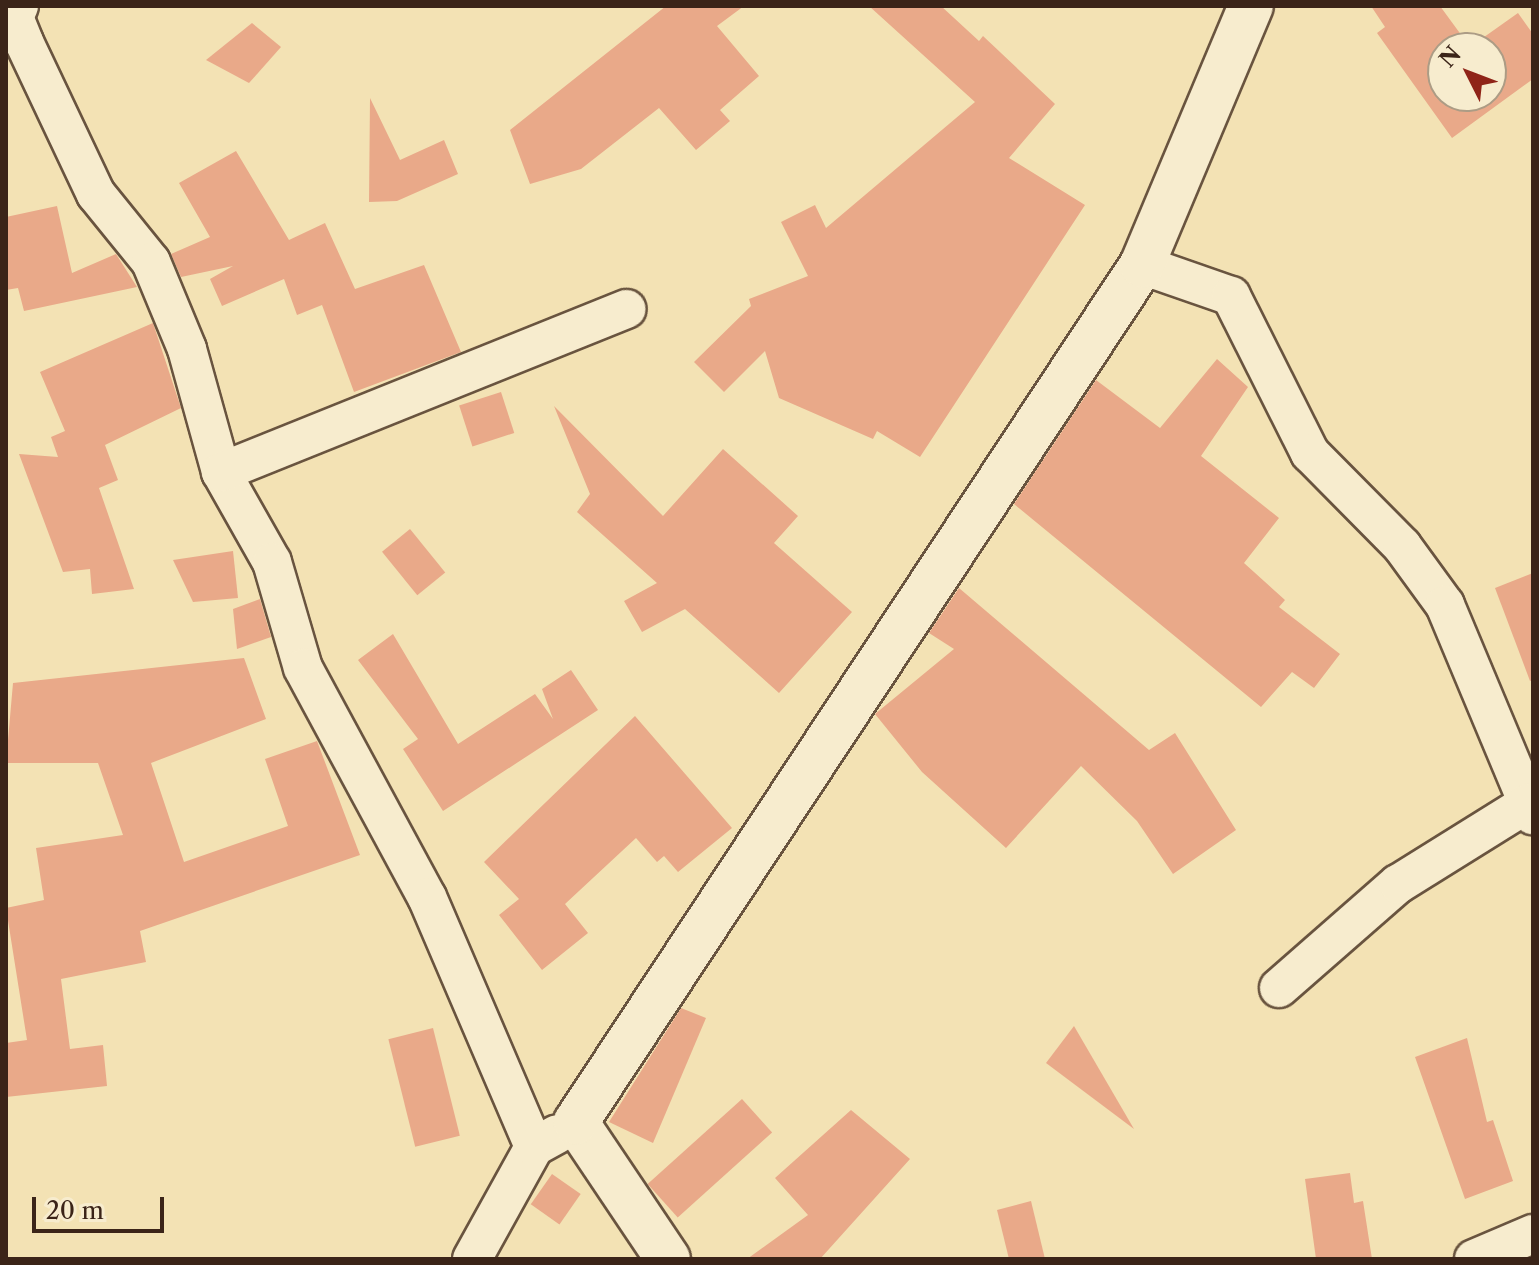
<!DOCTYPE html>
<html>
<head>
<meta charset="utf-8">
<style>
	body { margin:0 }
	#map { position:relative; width:1539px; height:1265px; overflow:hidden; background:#f3e2b4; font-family:"Libre Caslon Text",serif }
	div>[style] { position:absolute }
	.building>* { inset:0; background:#e9a989; transform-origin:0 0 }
	.roads { filter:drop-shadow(2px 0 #69543f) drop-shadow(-2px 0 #69543f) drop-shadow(0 2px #69543f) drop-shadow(0 -2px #69543f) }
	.street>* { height:38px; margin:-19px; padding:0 19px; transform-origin:19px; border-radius:19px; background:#f7ecce }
	.secondary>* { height:44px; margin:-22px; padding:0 22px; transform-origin:22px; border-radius:22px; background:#f7ecce }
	span { translate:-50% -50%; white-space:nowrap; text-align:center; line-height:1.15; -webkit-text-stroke:6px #f7ecce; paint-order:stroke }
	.frame { position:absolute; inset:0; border:8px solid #3b2418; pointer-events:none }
	.north { position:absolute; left:1427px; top:32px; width:80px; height:80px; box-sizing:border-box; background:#f7ecce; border:2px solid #ac9c85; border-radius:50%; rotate:312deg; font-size:22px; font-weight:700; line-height:32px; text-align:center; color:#3b2418 }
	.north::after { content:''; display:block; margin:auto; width:28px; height:36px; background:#8f2418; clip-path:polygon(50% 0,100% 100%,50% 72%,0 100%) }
	.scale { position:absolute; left:32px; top:1197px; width:132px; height:36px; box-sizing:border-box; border:4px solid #3b2418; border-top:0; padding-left:10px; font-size:24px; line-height:28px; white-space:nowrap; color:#3b2418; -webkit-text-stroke:6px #f7ecce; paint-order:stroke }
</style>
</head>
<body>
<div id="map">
	<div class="building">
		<div style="clip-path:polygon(666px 6px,744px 6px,717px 26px,759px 76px,720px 110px,730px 121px,696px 150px,659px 108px,581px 169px,530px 184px,510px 130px)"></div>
		<div style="clip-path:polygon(869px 6px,941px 6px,979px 41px,983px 36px,1055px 104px,1009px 158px,1085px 205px,920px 457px,877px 431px,873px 439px,779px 398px,765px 351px,724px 392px,694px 362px,751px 306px,749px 299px,808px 276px,781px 222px,815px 205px,826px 228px,975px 102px)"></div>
		<div style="clip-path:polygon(evenodd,1371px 6px,1440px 6px,1470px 47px,1518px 13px,1533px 34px,1533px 79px,1452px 138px,1377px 33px,1385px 27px,1371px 6px,1443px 48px,1491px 48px,1491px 96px,1443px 96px,1443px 48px)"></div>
		<div style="clip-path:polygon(252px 23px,281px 47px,249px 83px,206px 60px)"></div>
		<div style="clip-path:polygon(370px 98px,400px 160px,444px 140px,458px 174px,397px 201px,369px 202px)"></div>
		<div style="clip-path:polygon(236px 151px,289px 240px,325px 223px,355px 289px,424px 265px,461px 352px,354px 392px,322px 305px,297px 315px,284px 279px,222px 306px,210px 279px,233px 266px,181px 277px,171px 254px,210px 237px,179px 183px)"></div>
		<div style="clip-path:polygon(57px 206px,72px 273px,116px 254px,137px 287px,24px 311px,18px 288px,6px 290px,6px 217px)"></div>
		<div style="clip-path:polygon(153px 323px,181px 408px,105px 445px,118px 480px,99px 488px,134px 589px,92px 594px,90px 569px,63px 572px,19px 454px,58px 457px,51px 437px,65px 431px,40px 372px)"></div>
		<div style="clip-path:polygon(1217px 359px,1248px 387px,1201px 456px,1279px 518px,1244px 563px,1285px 600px,1279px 607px,1340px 654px,1314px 688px,1292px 672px,1261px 707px,1014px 504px,1096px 380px,1160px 428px)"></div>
		<div style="left:501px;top:392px;width:43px;height:44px;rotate:72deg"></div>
		<div style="clip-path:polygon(554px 406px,663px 516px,723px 449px,798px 516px,774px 543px,852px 612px,779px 693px,685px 609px,642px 632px,624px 601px,657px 583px,577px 512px,590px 494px)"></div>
		<div style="left:410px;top:529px;width:56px;height:36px;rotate:51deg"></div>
		<div style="clip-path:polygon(233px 551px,238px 598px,193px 602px,173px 560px)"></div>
		<div style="clip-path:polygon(1533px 573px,1533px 680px,1530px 681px,1495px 588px)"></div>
		<div style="clip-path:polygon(959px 588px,1149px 750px,1175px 733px,1236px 830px,1173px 874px,1137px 821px,1081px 766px,1006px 848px,922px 772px,875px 714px,954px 649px,929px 633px)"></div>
		<div style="clip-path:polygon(260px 599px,271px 637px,237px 649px,233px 609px)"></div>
		<div style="clip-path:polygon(393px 634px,458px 744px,535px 694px,553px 719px,542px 689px,571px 670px,598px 710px,443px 811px,403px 749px,418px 739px,358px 660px)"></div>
		<div style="clip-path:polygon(244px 658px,266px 719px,151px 763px,184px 862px,288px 826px,265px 759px,317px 741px,360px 855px,140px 931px,146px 962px,61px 979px,70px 1049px,103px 1045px,107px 1086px,6px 1097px,6px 1043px,27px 1040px,6px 908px,44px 900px,36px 848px,123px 835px,98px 763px,6px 763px,13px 683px)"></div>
		<div style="clip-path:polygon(635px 716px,732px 828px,678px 872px,664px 856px,657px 862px,636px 838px,565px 904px,588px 933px,542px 970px,499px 915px,519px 899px,484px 862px)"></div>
		<div style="clip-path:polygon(681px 1008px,706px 1018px,653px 1143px,609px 1122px)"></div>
		<div style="clip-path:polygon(1074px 1026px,1134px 1129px,1046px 1063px)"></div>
		<div style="left:433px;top:1028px;width:111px;height:46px;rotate:76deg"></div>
		<div style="clip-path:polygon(1467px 1038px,1487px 1122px,1493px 1120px,1513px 1181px,1465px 1199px,1415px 1057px)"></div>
		<div style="left:742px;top:1099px;width:45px;height:127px;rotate:48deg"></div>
		<div style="clip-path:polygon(851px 1110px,910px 1159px,820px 1259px,747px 1259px,808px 1215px,775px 1178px)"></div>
		<div style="clip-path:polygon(1350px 1173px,1354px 1203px,1363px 1201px,1372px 1259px,1316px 1259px,1305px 1179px)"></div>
		<div style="left:552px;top:1174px;width:35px;height:37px;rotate:35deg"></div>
		<div style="clip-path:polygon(1031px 1201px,1045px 1259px,1009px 1259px,997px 1210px)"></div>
	</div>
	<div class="roads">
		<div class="street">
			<div style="left:19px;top:6px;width:12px;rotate:114deg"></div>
			<div style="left:14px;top:17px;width:27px;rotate:68deg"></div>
			<div style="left:24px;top:42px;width:168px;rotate:64.7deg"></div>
			<div style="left:96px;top:194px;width:87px;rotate:51deg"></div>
			<div style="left:151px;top:262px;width:94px;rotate:67.5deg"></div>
			<div style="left:187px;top:349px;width:128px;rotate:74.5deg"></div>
			<div style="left:221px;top:472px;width:103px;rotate:60.5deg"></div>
			<div style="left:272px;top:562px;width:110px;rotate:73.7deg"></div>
			<div style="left:303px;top:668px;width:260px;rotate:61.6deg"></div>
			<div style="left:427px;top:897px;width:272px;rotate:66.8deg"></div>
			<div style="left:1142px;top:265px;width:94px;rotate:19.2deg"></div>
			<div style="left:1231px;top:296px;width:176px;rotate:63.3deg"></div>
			<div style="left:1310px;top:453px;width:131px;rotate:45.3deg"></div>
			<div style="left:1402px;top:546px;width:73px;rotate:53.9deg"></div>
			<div style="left:1445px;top:605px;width:228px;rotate:67.3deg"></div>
			<div style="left:221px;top:472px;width:437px;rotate:-21.9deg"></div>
			<div style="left:1279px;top:988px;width:158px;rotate:-41.2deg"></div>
			<div style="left:1398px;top:884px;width:153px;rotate:-31.9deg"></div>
			<div style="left:472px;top:1259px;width:128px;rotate:-61deg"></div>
			<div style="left:534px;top:1147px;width:26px;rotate:-29deg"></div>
			<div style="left:1474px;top:1259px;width:64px;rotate:-23deg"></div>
		</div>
		<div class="secondary">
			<div style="left:668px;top:1259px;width:165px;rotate:-123.9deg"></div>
			<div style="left:576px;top:1122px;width:1027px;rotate:-56.56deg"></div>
			<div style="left:1142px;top:265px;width:281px;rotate:-67.2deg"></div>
		</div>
	</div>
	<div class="frame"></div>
	<div class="north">N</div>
	<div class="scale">20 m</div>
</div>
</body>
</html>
